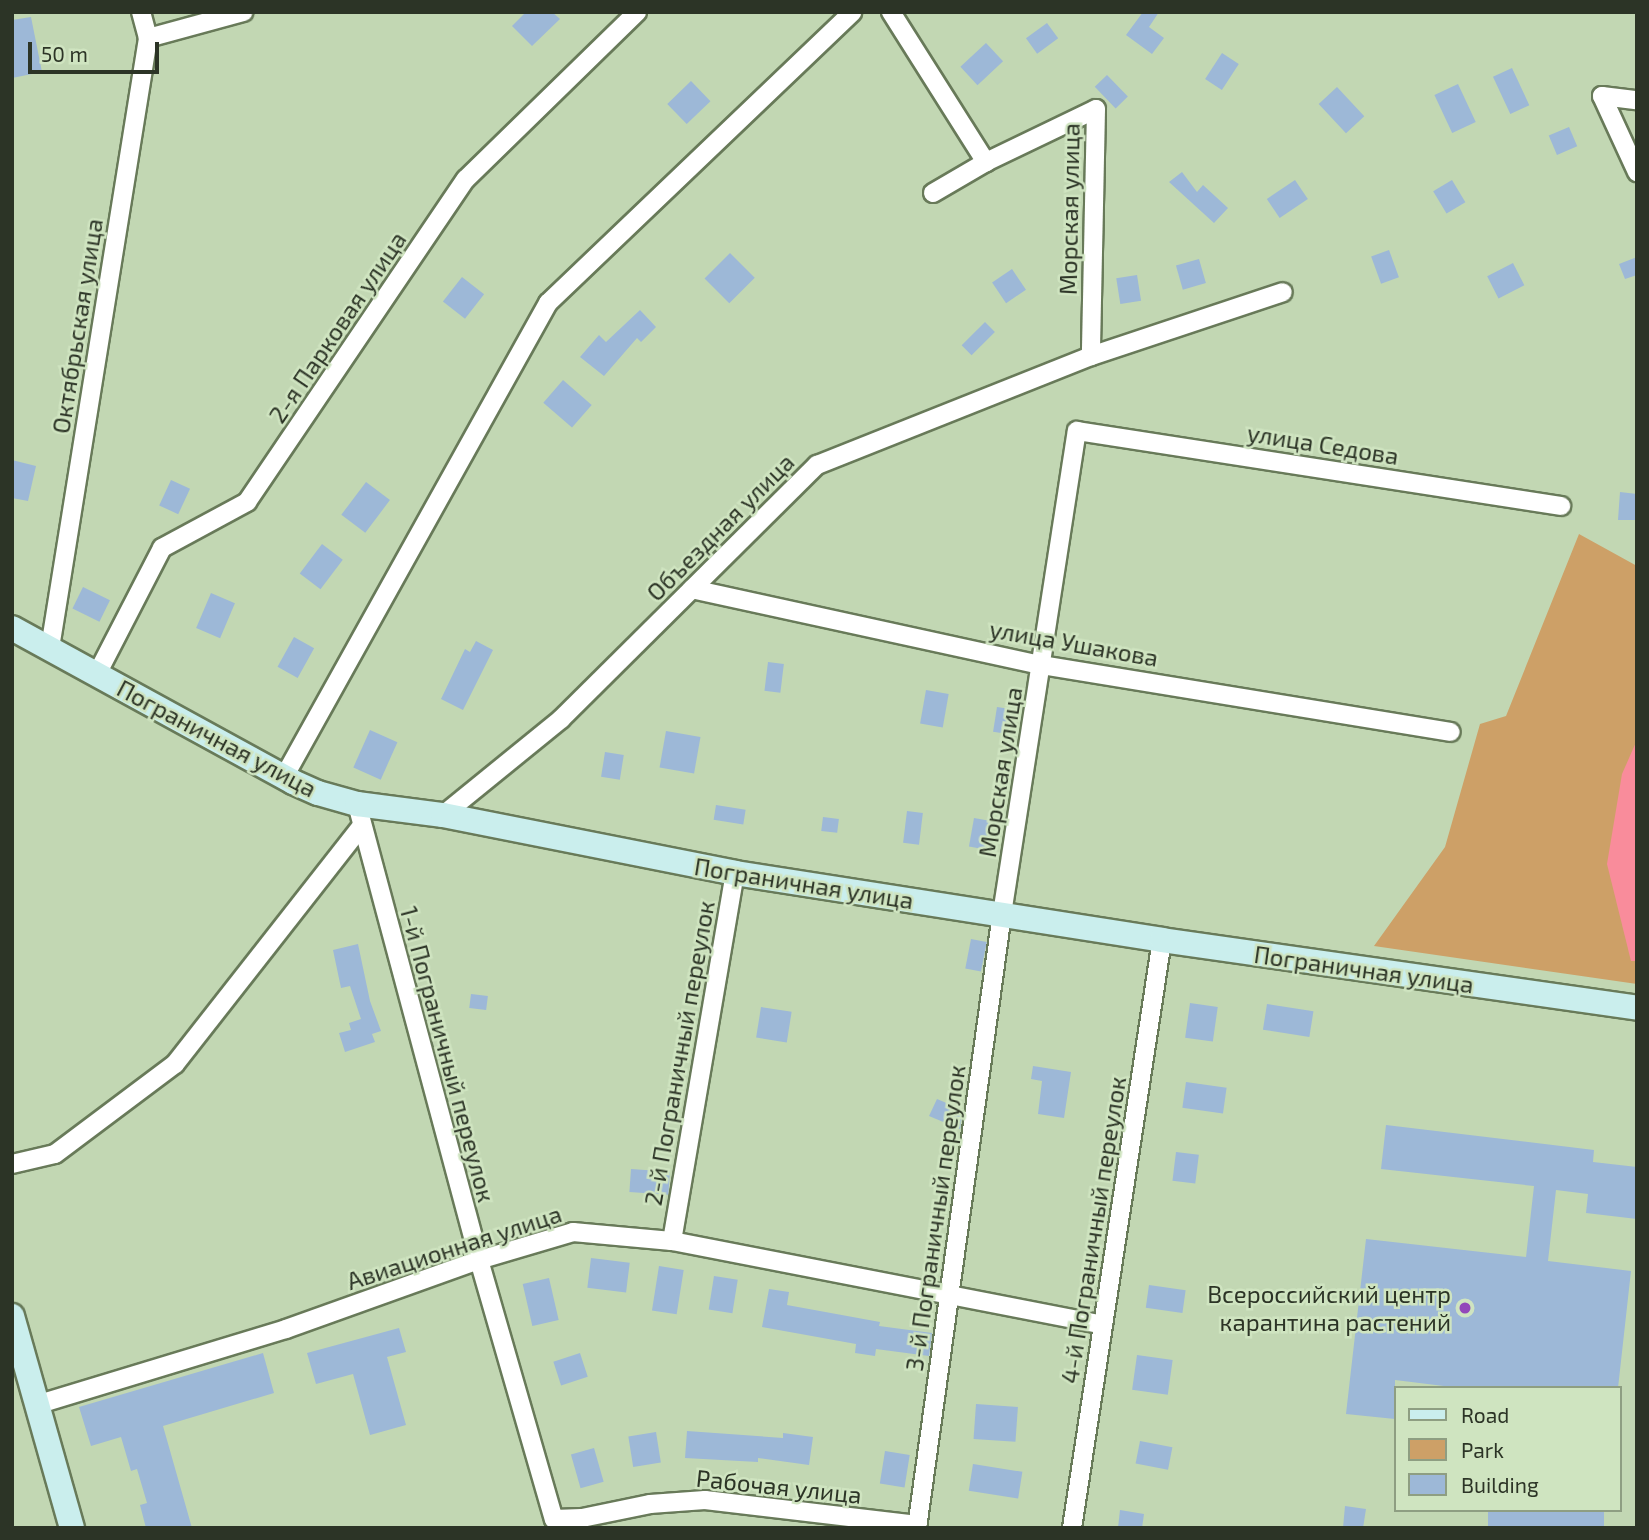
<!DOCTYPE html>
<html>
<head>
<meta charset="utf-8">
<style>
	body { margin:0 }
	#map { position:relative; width:1649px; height:1540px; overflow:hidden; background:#c2d7b3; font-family:"Exo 2",sans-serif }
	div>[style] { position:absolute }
	.green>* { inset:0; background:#cda067 }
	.water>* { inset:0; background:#f98c9b }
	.building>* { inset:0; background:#9db8d7; transform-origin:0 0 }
	.roads { filter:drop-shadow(2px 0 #687a59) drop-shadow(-2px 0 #687a59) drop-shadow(0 2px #687a59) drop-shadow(0 -2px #687a59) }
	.street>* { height:18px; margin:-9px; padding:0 9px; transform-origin:9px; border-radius:9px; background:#fff }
	.secondary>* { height:24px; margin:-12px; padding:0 12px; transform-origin:12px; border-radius:12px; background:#caeeed }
	.dots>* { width:19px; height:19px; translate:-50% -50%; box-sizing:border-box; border:4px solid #cfe4c0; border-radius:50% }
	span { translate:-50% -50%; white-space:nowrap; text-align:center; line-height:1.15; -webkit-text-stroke:5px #cfe4c0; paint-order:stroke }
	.street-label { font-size:24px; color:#2c3426 }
	.poi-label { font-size:24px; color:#2c3426 }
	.right { translate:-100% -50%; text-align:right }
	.frame { position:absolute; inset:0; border:14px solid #2c3426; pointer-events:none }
	.legend { position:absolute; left:1394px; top:1386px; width:228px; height:126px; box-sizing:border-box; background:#cfe4c0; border:2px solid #8e9e82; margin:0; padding:9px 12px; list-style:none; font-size:21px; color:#2c3426 }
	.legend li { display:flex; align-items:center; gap:14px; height:35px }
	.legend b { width:35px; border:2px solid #8e9e82 }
	.scale { position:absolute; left:28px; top:42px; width:131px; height:32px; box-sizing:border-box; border:4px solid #2c3426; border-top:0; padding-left:9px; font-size:21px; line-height:24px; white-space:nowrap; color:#2c3426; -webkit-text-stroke:5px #cfe4c0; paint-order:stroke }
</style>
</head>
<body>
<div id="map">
	<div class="green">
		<div style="clip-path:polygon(1579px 534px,1637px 566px,1637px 984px,1374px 946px,1445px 847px,1480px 724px,1506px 716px)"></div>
	</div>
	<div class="water">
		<div style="clip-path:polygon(1637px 740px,1637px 961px,1631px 961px,1607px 864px,1622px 774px)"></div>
	</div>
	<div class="building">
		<div style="clip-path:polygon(526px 12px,552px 12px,560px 19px,532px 46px,512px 26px)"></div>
		<div style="clip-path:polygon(1143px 12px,1159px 12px,1149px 27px,1164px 38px,1152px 54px,1126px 35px)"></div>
		<div style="clip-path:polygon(31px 17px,42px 72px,12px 78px,12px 20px)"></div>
		<div style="left:1047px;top:23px;width:19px;height:26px;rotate:54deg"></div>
		<div style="left:986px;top:43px;width:25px;height:35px;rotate:47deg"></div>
		<div style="left:1222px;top:53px;width:20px;height:31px;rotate:33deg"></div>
		<div style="left:1512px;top:68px;width:41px;height:21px;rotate:65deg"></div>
		<div style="left:1107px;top:75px;width:30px;height:17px;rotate:46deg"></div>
		<div style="left:691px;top:81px;width:28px;height:33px;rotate:46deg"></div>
		<div style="left:1458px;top:84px;width:42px;height:26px;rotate:65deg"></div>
		<div style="left:1337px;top:87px;width:40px;height:25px;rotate:47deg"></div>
		<div style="left:1569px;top:127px;width:21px;height:22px;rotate:67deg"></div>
		<div style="clip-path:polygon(1182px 172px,1197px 192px,1203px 185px,1228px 208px,1214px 223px,1169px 182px)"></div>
		<div style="left:1295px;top:180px;width:23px;height:34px;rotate:56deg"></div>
		<div style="left:1452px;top:180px;width:26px;height:22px;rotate:59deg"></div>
		<div style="left:1389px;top:250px;width:29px;height:19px;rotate:70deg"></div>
		<div style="left:730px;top:253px;width:35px;height:36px;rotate:45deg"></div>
		<div style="clip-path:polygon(1637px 257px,1637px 275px,1625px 279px,1619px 264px)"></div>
		<div style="left:1199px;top:259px;width:25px;height:24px;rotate:74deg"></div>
		<div style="left:1513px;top:263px;width:25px;height:29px;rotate:63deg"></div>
		<div style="left:1012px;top:269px;width:25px;height:24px;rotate:56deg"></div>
		<div style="left:1137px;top:275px;width:26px;height:21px;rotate:81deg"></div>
		<div style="left:462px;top:277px;width:28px;height:31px;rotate:38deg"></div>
		<div style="clip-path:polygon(640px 310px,656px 327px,641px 342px,637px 338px,604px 376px,580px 357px,599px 335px,606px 342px)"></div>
		<div style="left:985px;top:322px;width:14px;height:33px;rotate:45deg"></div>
		<div style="left:563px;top:380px;width:38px;height:30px;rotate:41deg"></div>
		<div style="clip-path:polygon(12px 460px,36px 466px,28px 501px,12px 498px)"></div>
		<div style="left:171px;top:480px;width:21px;height:28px;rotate:25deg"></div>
		<div style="left:366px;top:482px;width:30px;height:41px;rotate:37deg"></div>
		<div style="clip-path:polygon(1620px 492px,1637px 494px,1637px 520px,1618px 520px)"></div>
		<div style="left:322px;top:544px;width:26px;height:37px;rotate:37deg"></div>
		<div style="left:83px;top:587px;width:30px;height:24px;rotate:26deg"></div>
		<div style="left:211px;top:593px;width:26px;height:38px;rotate:23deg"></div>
		<div style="left:294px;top:637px;width:23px;height:34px;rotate:29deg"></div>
		<div style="clip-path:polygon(476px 641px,493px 650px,463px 710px,441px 699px,465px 649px,470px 652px)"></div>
		<div style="left:768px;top:662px;width:16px;height:29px;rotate:7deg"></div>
		<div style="left:926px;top:690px;width:23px;height:34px;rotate:10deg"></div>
		<div style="left:997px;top:707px;width:18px;height:25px;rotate:9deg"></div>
		<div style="left:370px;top:730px;width:30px;height:41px;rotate:24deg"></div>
		<div style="left:666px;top:731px;width:35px;height:37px;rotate:10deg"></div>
		<div style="left:605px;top:752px;width:19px;height:25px;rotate:9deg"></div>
		<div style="left:716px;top:805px;width:30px;height:15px;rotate:9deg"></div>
		<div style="left:907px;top:811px;width:16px;height:32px;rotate:7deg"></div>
		<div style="left:823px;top:817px;width:16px;height:14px;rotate:7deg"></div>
		<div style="left:974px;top:818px;width:17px;height:29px;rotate:10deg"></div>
		<div style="left:971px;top:939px;width:16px;height:30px;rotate:11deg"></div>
		<div style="clip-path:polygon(358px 944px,370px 1001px,381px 1031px,372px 1034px,375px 1042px,345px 1052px,339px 1033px,351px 1030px,349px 1023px,361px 1019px,350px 986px,341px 988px,333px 950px)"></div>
		<div style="left:471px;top:994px;width:17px;height:14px;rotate:7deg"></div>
		<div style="left:1190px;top:1003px;width:28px;height:35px;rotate:8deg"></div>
		<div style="left:1267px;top:1004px;width:47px;height:26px;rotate:9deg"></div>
		<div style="left:761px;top:1007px;width:31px;height:31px;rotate:9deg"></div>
		<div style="clip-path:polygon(1033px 1066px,1071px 1072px,1064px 1118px,1038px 1114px,1042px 1081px,1031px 1079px)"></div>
		<div style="left:1186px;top:1082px;width:41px;height:26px;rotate:8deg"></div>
		<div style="clip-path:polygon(937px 1099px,963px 1110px,960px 1129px,929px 1116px)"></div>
		<div style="clip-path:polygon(1386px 1125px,1594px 1150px,1593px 1162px,1637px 1167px,1637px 1219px,1586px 1213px,1588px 1194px,1556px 1190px,1548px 1261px,1631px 1271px,1618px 1388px,1460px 1388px,1395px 1380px,1395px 1419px,1346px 1414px,1366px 1239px,1526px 1257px,1534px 1186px,1381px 1169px)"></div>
		<div style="left:1176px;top:1152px;width:23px;height:29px;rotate:7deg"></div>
		<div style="left:631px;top:1169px;width:39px;height:23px;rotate:4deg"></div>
		<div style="left:591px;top:1258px;width:39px;height:30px;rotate:7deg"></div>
		<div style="left:659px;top:1266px;width:25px;height:45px;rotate:9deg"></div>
		<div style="left:714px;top:1276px;width:24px;height:34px;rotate:9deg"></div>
		<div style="left:549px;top:1278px;width:43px;height:27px;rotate:77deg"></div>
		<div style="left:1149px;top:1285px;width:37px;height:23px;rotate:8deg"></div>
		<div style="clip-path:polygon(769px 1289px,789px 1292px,787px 1305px,880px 1322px,879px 1326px,932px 1333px,929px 1356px,876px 1349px,875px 1356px,855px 1353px,856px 1344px,762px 1327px)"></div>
		<div style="clip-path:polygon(399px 1328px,406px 1352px,387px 1357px,406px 1425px,370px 1435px,353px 1374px,316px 1384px,307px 1353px)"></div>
		<div style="clip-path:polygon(263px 1353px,274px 1393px,163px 1426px,192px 1528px,146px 1528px,140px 1505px,147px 1503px,137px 1469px,131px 1471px,121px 1437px,91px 1446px,79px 1407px)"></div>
		<div style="left:580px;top:1353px;width:25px;height:28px;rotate:72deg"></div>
		<div style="left:1137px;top:1355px;width:36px;height:35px;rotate:8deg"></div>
		<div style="left:976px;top:1404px;width:42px;height:35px;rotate:4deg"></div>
		<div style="clip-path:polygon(687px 1431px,783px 1438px,783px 1433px,813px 1437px,809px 1465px,758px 1458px,758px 1462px,685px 1458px)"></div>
		<div style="left:656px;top:1432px;width:31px;height:28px;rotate:81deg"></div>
		<div style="left:1140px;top:1441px;width:33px;height:23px;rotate:11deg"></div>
		<div style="left:594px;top:1448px;width:35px;height:24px;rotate:74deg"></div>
		<div style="left:885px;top:1451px;width:25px;height:33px;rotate:9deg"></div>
		<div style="left:973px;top:1464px;width:50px;height:27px;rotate:9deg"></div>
		<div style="clip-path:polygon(1345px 1506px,1366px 1509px,1363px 1528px,1343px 1528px)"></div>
		<div style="clip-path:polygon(1120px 1510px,1144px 1514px,1142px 1528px,1118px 1528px)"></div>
		<div style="left:1488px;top:1510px;width:116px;height:18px"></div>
	</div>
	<div class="roads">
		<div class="street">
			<div style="left:891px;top:12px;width:178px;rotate:57.7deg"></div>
			<div style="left:986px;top:162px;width:122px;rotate:-25.7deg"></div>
			<div style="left:1096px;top:109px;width:247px;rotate:91.2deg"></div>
			<div style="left:148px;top:38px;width:99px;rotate:-15.2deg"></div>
			<div style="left:1602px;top:96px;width:84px;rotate:65.3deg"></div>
			<div style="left:1602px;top:96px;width:35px;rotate:7deg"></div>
			<div style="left:933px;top:193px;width:61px;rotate:-30.3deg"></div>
			<div style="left:692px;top:589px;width:358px;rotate:12.3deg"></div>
			<div style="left:1042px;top:665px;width:414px;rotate:9.3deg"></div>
			<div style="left:50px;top:648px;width:618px;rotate:-80.87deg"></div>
			<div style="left:148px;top:38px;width:27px;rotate:-105deg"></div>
			<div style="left:97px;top:674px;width:142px;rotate:-62.7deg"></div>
			<div style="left:162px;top:548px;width:97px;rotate:-28.4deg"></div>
			<div style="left:247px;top:502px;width:390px;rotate:-55.9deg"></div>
			<div style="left:466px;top:179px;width:239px;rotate:-44.3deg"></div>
			<div style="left:284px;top:777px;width:543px;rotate:-60.88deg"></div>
			<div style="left:548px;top:303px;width:421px;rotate:-43.7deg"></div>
			<div style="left:357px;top:804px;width:472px;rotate:75deg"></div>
			<div style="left:479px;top:1260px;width:270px;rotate:73.9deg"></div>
			<div style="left:554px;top:1519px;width:28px;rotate:-2deg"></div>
			<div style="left:582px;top:1518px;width:69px;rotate:-11.6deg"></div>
			<div style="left:650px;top:1504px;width:55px;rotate:-4.2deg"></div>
			<div style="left:705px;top:1500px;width:214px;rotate:6.7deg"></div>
			<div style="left:443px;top:815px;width:152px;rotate:-39.1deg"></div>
			<div style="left:561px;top:719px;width:361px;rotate:-44.8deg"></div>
			<div style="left:817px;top:465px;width:295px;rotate:-21.7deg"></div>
			<div style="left:1091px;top:356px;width:202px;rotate:-18.4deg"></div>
			<div style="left:12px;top:1164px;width:44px;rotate:-13.1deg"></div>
			<div style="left:55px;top:1154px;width:150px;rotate:-36.9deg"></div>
			<div style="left:175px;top:1064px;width:301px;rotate:-51.9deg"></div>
			<div style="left:672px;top:1241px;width:373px;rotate:-80.3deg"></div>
			<div style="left:36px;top:1405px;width:261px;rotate:-16.9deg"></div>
			<div style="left:286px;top:1329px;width:205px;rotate:-19.7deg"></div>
			<div style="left:479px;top:1260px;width:98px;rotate:-16.6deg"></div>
			<div style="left:573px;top:1232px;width:99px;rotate:5.2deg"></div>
			<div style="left:672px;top:1241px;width:439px;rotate:11deg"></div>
			<div style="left:917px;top:1528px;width:620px;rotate:-82.12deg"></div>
			<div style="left:1002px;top:914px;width:489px;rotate:-81.2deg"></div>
			<div style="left:1077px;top:431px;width:490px;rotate:8.8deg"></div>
			<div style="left:1072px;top:1528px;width:595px;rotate:-81.3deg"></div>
		</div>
		<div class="secondary">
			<div style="left:12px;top:628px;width:320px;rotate:28.7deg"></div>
			<div style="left:293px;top:782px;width:27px;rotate:24deg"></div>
			<div style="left:318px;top:793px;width:41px;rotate:15.8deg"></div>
			<div style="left:357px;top:804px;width:87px;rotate:7.3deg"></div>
			<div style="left:443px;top:815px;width:298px;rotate:11.2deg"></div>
			<div style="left:735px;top:873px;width:432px;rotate:8.9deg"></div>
			<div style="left:1162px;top:940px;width:480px;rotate:8.1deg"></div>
			<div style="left:12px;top:1316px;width:220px;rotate:74.2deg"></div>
		</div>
	</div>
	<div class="dots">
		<div style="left:1465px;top:1308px;background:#9248ba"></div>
	</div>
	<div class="street-label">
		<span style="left:1069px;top:209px;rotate:-89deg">Морская улица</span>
		<span style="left:77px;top:326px;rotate:-81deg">Октябрьская улица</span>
		<span style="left:337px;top:327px;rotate:-56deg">2-я Парковая улица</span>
		<span style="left:1323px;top:444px;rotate:9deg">улица Седова</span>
		<span style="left:720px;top:527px;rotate:-45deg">Объездная улица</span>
		<span style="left:1074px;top:643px;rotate:10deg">улица Ушакова</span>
		<span style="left:217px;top:738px;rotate:28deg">Пограничная улица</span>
		<span style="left:1000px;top:772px;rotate:-81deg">Морская улица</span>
		<span style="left:804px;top:883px;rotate:9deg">Пограничная улица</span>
		<span style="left:1364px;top:969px;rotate:8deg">Пограничная улица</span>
		<span style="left:679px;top:1053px;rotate:-80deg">2-й Пограничный переулок</span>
		<span style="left:448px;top:1054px;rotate:75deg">1-й Пограничный переулок</span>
		<span style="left:935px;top:1218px;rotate:-82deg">3-й Пограничный переулок</span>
		<span style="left:1093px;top:1230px;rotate:-81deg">4-й Пограничный переулок</span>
		<span style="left:454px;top:1247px;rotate:-18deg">Авиационная улица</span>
		<span style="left:779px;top:1486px;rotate:6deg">Рабочая улица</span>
	</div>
	<div class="poi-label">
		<span class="right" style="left:1451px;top:1308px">Всероссийский центр<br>карантина растений</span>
	</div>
	<div class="frame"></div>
	<ul class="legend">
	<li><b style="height:9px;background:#caeeed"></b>Road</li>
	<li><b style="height:19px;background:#cda067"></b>Park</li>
	<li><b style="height:19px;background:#9db8d7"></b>Building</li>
	</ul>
	<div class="scale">50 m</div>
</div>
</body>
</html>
